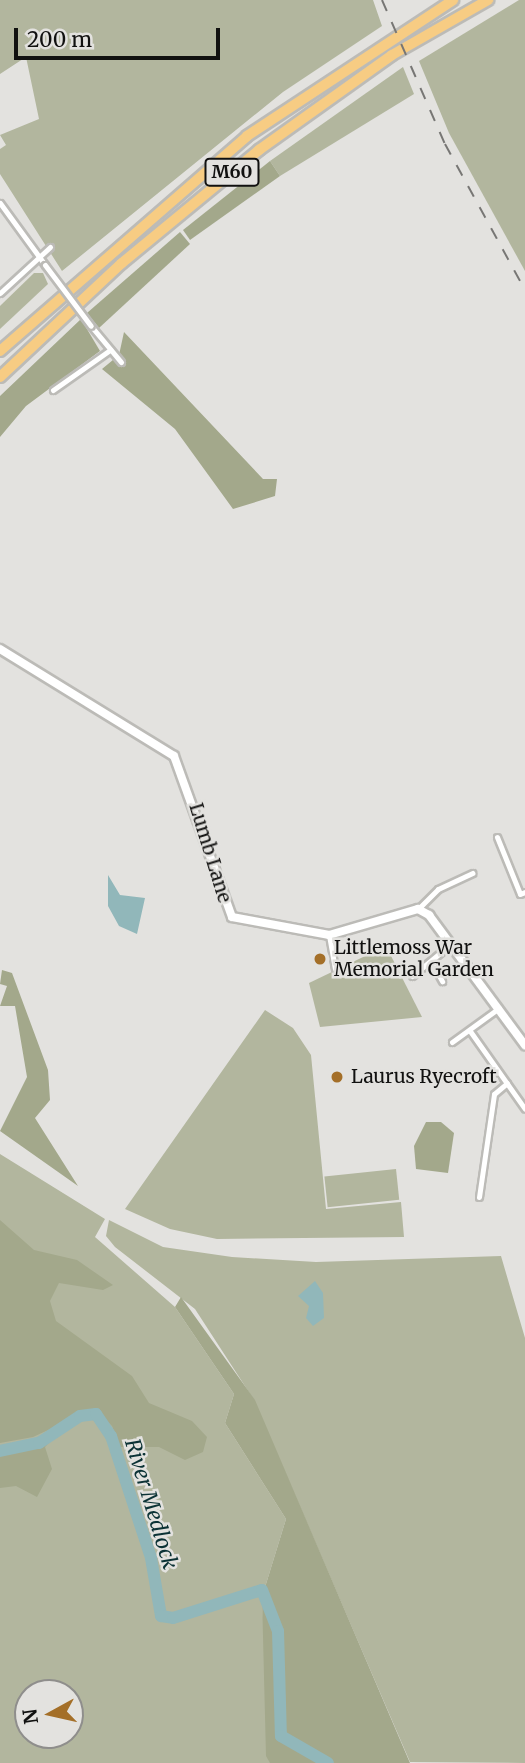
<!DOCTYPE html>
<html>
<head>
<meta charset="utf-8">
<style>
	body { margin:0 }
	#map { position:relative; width:525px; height:1763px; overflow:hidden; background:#e3e2df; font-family:Merriweather,serif }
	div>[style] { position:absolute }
	.green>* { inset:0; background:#b2b69e; transform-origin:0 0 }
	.forest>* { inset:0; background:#a3a88b }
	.water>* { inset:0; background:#91b7ba }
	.river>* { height:12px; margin:-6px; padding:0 6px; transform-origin:6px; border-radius:6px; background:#91b7ba }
	.roads { filter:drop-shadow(2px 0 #bcbbb7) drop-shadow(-2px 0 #bcbbb7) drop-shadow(0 2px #bcbbb7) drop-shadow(0 -2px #bcbbb7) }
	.street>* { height:5px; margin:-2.5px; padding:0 2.5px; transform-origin:2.5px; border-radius:2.5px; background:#fff }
	.secondary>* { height:8px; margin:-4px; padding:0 4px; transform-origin:4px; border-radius:4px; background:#fff }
	.highway>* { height:10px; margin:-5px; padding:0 5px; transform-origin:5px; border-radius:5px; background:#f7cc83 }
	.rail>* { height:2px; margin-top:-1px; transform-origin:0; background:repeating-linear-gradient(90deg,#777674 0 12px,transparent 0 24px) }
	.bridges { filter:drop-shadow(2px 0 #bcbbb7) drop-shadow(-2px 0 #bcbbb7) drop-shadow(0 2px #bcbbb7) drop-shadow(0 -2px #bcbbb7) }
	.street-bridge>* { height:5px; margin:-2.5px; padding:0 2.5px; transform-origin:2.5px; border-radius:2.5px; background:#fff }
	.dots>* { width:19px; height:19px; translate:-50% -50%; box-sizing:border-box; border:4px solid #e3e2df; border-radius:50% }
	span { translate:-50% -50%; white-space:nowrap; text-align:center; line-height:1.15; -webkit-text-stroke:5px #e3e2df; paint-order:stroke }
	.shield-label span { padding:2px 5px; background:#e3e2df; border:2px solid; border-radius:5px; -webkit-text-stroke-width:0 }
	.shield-label { font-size:18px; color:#111110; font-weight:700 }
	.street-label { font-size:19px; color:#111110 }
	.poi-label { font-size:19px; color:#111110 }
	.left { translate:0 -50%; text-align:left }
	.water-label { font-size:21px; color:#0b3235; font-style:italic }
	.north { position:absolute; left:14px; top:1679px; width:70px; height:70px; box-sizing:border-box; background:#e3e2df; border:2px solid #8f8e8c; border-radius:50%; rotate:262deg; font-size:19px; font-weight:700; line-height:28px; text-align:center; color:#111110 }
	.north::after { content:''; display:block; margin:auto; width:24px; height:32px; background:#a46f28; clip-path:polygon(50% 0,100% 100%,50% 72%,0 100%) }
	.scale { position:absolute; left:14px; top:28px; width:206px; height:32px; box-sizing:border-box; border:4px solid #111110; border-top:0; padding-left:9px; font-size:21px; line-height:24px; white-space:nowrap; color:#111110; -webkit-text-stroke:5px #e3e2df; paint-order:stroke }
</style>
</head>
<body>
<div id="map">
	<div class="green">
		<div style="clip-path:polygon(0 0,373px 0,382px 26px,283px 92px,62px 271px,0 174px,0 149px,6px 145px,0 135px,39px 119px,26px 57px,0 74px)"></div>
		<div style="clip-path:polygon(519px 0,525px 0,525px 271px,449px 133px,419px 61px)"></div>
		<div style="clip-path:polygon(403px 67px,414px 94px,280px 176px,270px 161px)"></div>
		<div style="clip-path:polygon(34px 273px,43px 273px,48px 284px,0 329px,0 306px)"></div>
		<div style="clip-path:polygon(386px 946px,422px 1017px,320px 1027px,309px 983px)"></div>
		<div style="clip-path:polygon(265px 1010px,293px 1028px,311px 1055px,326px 1209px,401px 1202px,404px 1237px,217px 1239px,170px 1229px,125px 1209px)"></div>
		<div style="clip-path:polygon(evenodd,0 1154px,105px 1219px,95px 1237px,175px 1307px,234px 1394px,225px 1423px,286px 1519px,262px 1597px,270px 1763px,0 1763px,0 1154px,28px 1693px,70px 1693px,70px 1735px,28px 1735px,28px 1693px)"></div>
		<div style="left:396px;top:1169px;width:31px;height:72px;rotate:84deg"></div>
		<div style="clip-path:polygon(109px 1220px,163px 1247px,232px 1257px,316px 1262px,501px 1256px,525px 1338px,525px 1763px,410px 1762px,254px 1400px,195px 1309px,115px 1247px,106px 1236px)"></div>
	</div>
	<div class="forest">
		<div style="clip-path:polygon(270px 161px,280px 176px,190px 240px,183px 230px)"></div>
		<div style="clip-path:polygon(180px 232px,190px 244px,99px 328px,87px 313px)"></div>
		<div style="clip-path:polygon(81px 319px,100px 351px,26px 406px,0 437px,0 396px)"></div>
		<div style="clip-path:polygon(124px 332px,263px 479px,277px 479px,275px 496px,233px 509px,175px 429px,102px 369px,119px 355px)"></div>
		<div style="clip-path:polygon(2px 970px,12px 973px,48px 1070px,50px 1100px,35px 1118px,78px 1186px,0 1131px,27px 1077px,15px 1006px,0 1006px,7px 986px,0 984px)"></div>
		<div style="clip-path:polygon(426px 1122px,441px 1122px,454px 1133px,448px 1173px,416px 1169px,414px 1146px)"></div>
		<div style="clip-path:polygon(0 1220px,34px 1250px,77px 1260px,113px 1285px,103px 1290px,59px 1283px,50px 1301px,56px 1321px,132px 1376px,149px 1403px,192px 1421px,207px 1437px,203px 1452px,185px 1460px,159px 1447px,120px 1447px,112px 1426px,94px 1409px,33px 1437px,0 1443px)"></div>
		<div style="clip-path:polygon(181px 1297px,255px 1400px,410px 1763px,270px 1763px,266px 1756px,262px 1597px,286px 1519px,225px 1423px,234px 1394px,175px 1307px)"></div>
		<div style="clip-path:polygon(58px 1433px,45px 1447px,52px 1469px,37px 1497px,16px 1486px,0 1488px,0 1454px,37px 1446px)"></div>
	</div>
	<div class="water">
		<div style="clip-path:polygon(108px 875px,120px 895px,145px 898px,137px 934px,119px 926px,108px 906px)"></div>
		<div style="clip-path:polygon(315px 1281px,323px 1293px,324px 1318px,313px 1326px,306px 1318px,309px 1306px,298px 1296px)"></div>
	</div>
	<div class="river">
		<div style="left:0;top:1451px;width:40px;rotate:-12deg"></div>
		<div style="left:39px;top:1443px;width:49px;rotate:-33.4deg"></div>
		<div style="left:80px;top:1416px;width:16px;rotate:-7deg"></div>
		<div style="left:96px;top:1414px;width:27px;rotate:56deg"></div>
		<div style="left:111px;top:1436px;width:128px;rotate:71.8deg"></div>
		<div style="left:151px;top:1558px;width:59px;rotate:80.2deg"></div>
		<div style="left:161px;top:1616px;width:12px;rotate:9deg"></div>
		<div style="left:173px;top:1618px;width:93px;rotate:-17.5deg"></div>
		<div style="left:262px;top:1590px;width:44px;rotate:68.7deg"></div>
		<div style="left:278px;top:1631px;width:105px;rotate:88.4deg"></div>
		<div style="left:281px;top:1736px;width:54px;rotate:29.9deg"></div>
	</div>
	<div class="roads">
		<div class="street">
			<div style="left:0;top:203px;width:77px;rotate:54deg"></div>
			<div style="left:0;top:293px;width:68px;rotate:-42.6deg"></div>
			<div style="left:91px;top:326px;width:47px;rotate:50.2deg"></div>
			<div style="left:53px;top:390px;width:70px;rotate:-35.1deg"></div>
			<div style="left:497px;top:837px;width:61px;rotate:68deg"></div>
			<div style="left:520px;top:894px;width:5px;rotate:-22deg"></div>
			<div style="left:418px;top:909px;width:28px;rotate:-45deg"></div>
			<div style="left:438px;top:889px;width:38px;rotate:-25deg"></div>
			<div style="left:329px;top:935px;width:34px;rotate:80deg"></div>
			<div style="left:432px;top:963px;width:21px;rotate:61deg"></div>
			<div style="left:412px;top:976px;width:50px;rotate:-39.4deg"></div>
			<div style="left:470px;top:1031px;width:95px;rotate:54.8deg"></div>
			<div style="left:452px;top:1042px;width:58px;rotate:-35.9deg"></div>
			<div style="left:479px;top:1197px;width:104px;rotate:-81.7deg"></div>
			<div style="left:494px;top:1094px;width:17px;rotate:-40deg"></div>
		</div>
		<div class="secondary">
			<div style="left:0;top:649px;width:204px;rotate:31.6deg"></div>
			<div style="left:174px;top:756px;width:171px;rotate:70.2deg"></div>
			<div style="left:232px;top:917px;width:99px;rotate:10.5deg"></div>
			<div style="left:329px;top:935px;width:93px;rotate:-16.3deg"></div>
			<div style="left:418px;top:909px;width:13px;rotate:29deg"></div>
			<div style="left:429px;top:915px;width:162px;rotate:53.6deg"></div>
		</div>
		<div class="highway">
			<div style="left:0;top:351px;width:327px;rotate:-41deg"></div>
			<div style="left:247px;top:136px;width:247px;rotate:-33.4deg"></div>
			<div style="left:0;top:377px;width:167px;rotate:-43.1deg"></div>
			<div style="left:122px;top:263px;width:178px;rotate:-39.5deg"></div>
			<div style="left:259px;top:150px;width:163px;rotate:-35.5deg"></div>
			<div style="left:392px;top:55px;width:111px;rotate:-29.8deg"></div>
		</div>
	</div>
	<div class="rail">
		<div style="left:382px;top:0;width:157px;rotate:66.4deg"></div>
		<div style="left:445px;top:144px;width:166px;rotate:61.3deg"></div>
	</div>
	<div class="bridges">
		<div class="street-bridge">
			<div style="left:45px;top:265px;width:76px;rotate:53deg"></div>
		</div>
	</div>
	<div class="dots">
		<div style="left:320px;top:959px;background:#a46f28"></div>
		<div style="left:337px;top:1077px;background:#a46f28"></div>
	</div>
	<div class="shield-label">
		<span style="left:232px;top:172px">M60</span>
	</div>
	<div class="street-label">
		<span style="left:210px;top:853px;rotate:73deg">Lumb Lane</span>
	</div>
	<div class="poi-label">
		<span class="left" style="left:334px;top:959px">Littlemoss War<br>Memorial Garden</span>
		<span class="left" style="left:351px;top:1077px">Laurus Ryecroft</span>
	</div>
	<div class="water-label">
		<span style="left:151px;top:1504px;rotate:73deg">River Medlock</span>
	</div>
	<div class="north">N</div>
	<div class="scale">200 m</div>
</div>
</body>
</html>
